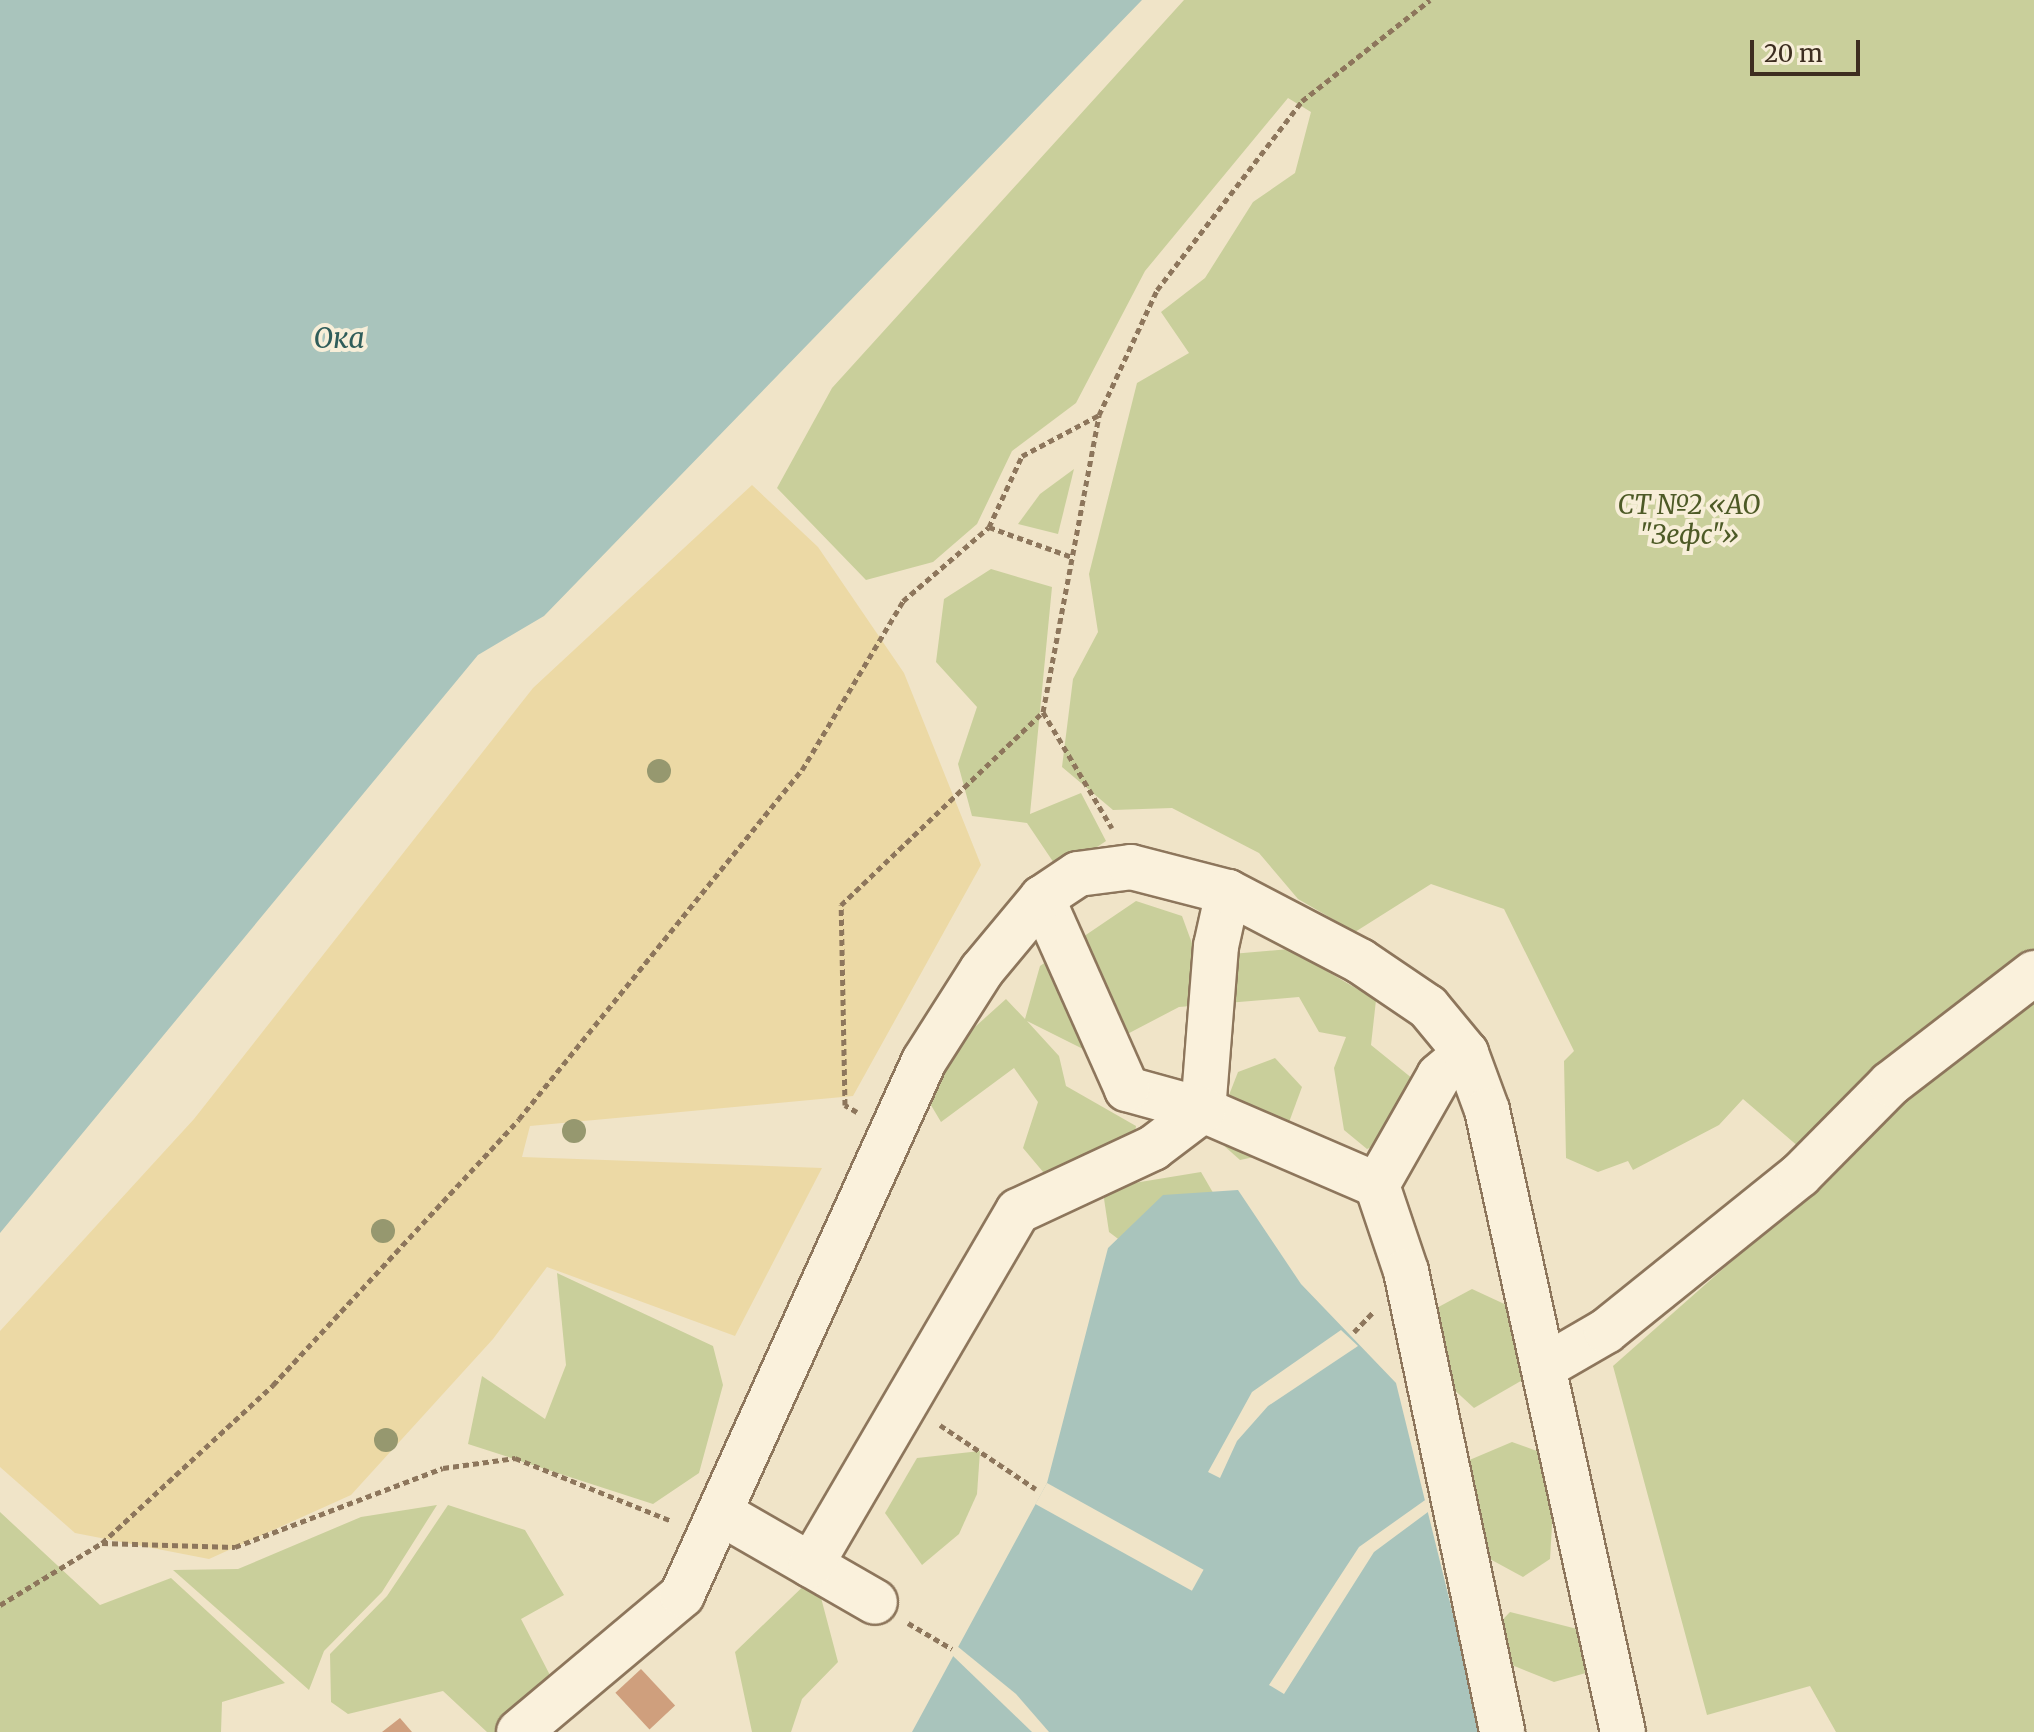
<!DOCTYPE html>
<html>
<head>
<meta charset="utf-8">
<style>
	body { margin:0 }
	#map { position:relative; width:2034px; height:1732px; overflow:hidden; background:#f0e4c8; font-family:Merriweather,serif }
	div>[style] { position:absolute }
	.green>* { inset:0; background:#c9cf9b }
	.sand>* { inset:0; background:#ecd9a5 }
	.water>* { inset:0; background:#a9c4bc }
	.pier>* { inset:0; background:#f0e4c8; transform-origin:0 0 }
	.building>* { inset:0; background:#cf9f7d; transform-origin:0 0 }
	.path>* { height:5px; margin-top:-2.5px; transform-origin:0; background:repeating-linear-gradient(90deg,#8d765c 0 6px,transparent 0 10px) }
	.roads { filter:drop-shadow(2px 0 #8d765c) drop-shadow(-2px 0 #8d765c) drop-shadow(0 2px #8d765c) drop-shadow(0 -2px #8d765c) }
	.minor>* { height:44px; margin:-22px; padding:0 22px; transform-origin:22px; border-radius:22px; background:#faf1dc }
	.trees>* { width:24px; height:24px; margin:-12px; border-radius:50%; background:#96986f }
	span { translate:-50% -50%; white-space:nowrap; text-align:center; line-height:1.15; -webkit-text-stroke:8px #f7eed8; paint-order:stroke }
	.park-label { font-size:26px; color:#4d5a26; font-style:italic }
	.water-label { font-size:28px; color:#2f5d5a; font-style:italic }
	.scale { position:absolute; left:1750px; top:40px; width:110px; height:36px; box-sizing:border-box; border:4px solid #3d2e20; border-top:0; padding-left:10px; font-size:24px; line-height:28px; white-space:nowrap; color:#3d2e20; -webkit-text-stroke:6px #f7eed8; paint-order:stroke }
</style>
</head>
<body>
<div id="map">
	<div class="green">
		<div style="clip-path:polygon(1184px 0,2034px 0,2034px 1732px,1836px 1732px,1810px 1686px,1707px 1715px,1613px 1366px,1827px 1177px,1814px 1160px,1743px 1099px,1719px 1125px,1633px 1170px,1628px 1161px,1598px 1172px,1566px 1158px,1564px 1061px,1574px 1051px,1504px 909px,1431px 884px,1355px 932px,1298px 899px,1259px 853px,1172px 808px,1113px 810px,1062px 767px,1073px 679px,1098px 632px,1089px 574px,1137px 383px,1189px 353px,1161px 312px,1205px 278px,1253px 202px,1295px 173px,1311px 112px,1288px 98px,1145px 271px,1076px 403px,1012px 451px,977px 524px,933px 562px,866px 580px,777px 488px,832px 388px)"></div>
		<div style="clip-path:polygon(1074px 469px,1058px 534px,1018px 524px,1040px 494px)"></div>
		<div style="clip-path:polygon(991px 569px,1052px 587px,1030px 814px,1081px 793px,1106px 841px,1060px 872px,1027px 823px,972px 816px,958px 764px,977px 707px,936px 662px,944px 599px)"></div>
		<div style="clip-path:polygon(1136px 901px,1182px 916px,1197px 957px,1289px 949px,1376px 1000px,1371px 1045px,1413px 1079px,1394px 1138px,1367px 1149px,1344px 1130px,1334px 1068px,1346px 1037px,1319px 1032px,1299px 997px,1179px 1007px,1091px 1053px,1027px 1021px,1059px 1056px,1066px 1086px,1136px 1126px,1128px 1184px,1201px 1172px,1219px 1203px,1146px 1260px,1109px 1232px,1103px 1192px,1049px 1179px,1023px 1148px,1038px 1102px,1014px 1068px,941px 1122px,916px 1080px,1006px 999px,1025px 1019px,1040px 966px)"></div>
		<div style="clip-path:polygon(1275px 1058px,1302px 1087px,1278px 1152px,1240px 1160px,1213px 1136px,1238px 1072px)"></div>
		<div style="clip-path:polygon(557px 1273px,713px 1346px,723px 1385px,699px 1473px,653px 1504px,468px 1444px,482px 1376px,545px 1419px,566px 1365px)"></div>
		<div style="clip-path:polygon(1472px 1289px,1513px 1308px,1526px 1378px,1474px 1408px,1437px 1374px,1431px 1311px)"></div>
		<div style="clip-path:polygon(1512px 1442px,1556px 1458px,1550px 1559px,1523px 1577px,1477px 1552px,1460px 1464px)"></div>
		<div style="clip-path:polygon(980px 1451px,977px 1494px,959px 1534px,922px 1565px,885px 1513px,917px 1458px)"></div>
		<div style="clip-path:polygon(437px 1505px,382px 1592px,324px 1651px,309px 1690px,173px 1570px,238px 1569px,361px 1517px)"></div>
		<div style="clip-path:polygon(448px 1505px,525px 1530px,564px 1595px,521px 1619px,553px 1681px,503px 1732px,487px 1732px,443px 1691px,348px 1714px,331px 1702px,330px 1654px,387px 1596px)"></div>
		<div style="clip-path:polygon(0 1512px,100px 1605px,171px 1578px,285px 1683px,222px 1702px,221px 1732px,0 1732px)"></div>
		<div style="clip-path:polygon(815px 1575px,838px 1662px,802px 1699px,791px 1732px,752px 1732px,735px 1652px)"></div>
		<div style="clip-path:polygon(1510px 1612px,1593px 1633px,1600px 1669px,1554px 1682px,1502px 1661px,1488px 1635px)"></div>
	</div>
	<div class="sand">
		<div style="clip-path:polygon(752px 485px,818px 547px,904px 673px,981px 865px,853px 1096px,530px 1126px,522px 1157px,822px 1168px,735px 1336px,547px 1267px,493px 1339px,351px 1495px,209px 1559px,75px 1533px,0 1467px,0 1331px,194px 1119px,533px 688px)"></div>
	</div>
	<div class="water">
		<div style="clip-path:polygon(0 0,1142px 0,544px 616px,478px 655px,0 1233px)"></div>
		<div style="clip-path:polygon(1238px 1190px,1301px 1284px,1396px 1383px,1482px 1732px,912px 1732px,1047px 1483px,1108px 1248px,1163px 1195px)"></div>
	</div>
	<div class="pier">
		<div style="clip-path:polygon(1341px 1330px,1358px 1346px,1268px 1406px,1237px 1441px,1220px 1478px,1208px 1472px,1252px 1392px)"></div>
		<div style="left:1047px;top:1483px;width:179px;height:24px;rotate:29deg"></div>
		<div style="clip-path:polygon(1428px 1498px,1432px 1509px,1374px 1552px,1284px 1694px,1269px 1685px,1359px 1547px)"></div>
		<div style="clip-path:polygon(957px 1646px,1016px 1694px,1049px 1732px,1032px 1732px,952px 1655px)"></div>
	</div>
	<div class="building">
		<div style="left:641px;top:1669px;width:50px;height:35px;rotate:47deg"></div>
		<div style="clip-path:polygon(400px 1718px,412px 1732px,382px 1732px)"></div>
	</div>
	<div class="path">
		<div style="left:989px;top:527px;width:88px;rotate:19.9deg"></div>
		<div style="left:1043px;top:712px;width:135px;rotate:59.3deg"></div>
		<div style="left:857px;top:1112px;width:14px;rotate:-150deg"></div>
		<div style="left:845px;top:1105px;width:200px;rotate:-91.1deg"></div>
		<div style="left:841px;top:905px;width:279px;rotate:-43.7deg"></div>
		<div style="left:1043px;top:712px;width:302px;rotate:-79.3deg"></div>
		<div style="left:1099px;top:415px;width:138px;rotate:-65.1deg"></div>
		<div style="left:1157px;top:290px;width:238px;rotate:-52.5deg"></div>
		<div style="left:1302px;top:101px;width:163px;rotate:-38.3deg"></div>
		<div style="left:1354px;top:1332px;width:28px;rotate:-46deg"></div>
		<div style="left:940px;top:1425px;width:115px;rotate:33.7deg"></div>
		<div style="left:102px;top:1543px;width:233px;rotate:-42.7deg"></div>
		<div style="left:273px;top:1385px;width:362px;rotate:-47.2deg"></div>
		<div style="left:519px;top:1119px;width:449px;rotate:-51deg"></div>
		<div style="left:802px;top:770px;width:197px;rotate:-59.1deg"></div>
		<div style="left:903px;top:601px;width:113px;rotate:-40.7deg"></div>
		<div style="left:989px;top:527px;width:78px;rotate:-65.1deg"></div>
		<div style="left:1022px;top:456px;width:87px;rotate:-28deg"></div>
		<div style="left:0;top:1605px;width:119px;rotate:-31.3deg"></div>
		<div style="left:102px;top:1543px;width:133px;rotate:1.7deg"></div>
		<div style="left:235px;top:1547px;width:222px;rotate:-20.8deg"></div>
		<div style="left:443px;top:1468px;width:73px;rotate:-7.9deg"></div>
		<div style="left:515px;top:1458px;width:169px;rotate:21.9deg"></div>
		<div style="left:908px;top:1623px;width:51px;rotate:30.6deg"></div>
	</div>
	<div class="roads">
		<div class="minor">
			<div style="left:1228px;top:892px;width:55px;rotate:102.5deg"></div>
			<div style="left:1216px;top:946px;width:165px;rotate:94.5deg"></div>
			<div style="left:1203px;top:1110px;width:189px;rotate:23.3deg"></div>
			<div style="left:1466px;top:1053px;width:35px;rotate:140deg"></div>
			<div style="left:1439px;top:1076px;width:125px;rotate:119.6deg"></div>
			<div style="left:1377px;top:1185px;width:91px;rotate:71.4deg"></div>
			<div style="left:1406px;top:1271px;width:471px;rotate:78.2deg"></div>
			<div style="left:1544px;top:1367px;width:72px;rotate:-30.1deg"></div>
			<div style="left:1606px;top:1331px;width:249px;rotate:-38.8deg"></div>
			<div style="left:1800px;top:1175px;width:128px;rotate:-45.3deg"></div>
			<div style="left:1890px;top:1084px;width:182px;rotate:-37.6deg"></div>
			<div style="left:724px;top:1515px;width:174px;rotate:29.9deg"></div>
			<div style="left:811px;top:1565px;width:410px;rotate:-59.7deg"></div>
			<div style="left:1018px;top:1211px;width:149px;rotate:-25deg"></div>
			<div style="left:1153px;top:1148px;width:63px;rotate:-37.2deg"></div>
			<div style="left:1203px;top:1110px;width:79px;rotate:-164.6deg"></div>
			<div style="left:1127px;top:1089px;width:209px;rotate:-114deg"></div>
			<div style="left:519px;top:1732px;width:213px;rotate:-40deg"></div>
			<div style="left:682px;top:1595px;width:586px;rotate:-65.62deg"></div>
			<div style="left:924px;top:1061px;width:108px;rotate:-57.5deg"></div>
			<div style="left:982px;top:970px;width:94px;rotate:-50.2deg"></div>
			<div style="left:1042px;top:898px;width:43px;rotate:-33.7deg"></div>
			<div style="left:1078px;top:874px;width:53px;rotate:-7.5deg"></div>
			<div style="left:1131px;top:867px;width:100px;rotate:14.5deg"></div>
			<div style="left:1228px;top:892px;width:149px;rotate:27.6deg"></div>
			<div style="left:1360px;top:961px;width:82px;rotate:34.1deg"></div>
			<div style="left:1428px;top:1007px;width:60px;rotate:50.4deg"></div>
			<div style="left:1466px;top:1053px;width:61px;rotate:69.8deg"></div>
			<div style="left:1487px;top:1110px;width:637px;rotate:77.67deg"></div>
		</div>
	</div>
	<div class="trees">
		<div style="left:659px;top:771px"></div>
		<div style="left:574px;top:1131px"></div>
		<div style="left:383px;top:1231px"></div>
		<div style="left:386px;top:1440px"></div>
	</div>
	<div class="park-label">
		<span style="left:1689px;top:520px">СТ №2 «АО<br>"Зефс"»</span>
	</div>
	<div class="water-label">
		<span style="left:339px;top:338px">Ока</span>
	</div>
	<div class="scale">20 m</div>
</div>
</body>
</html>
